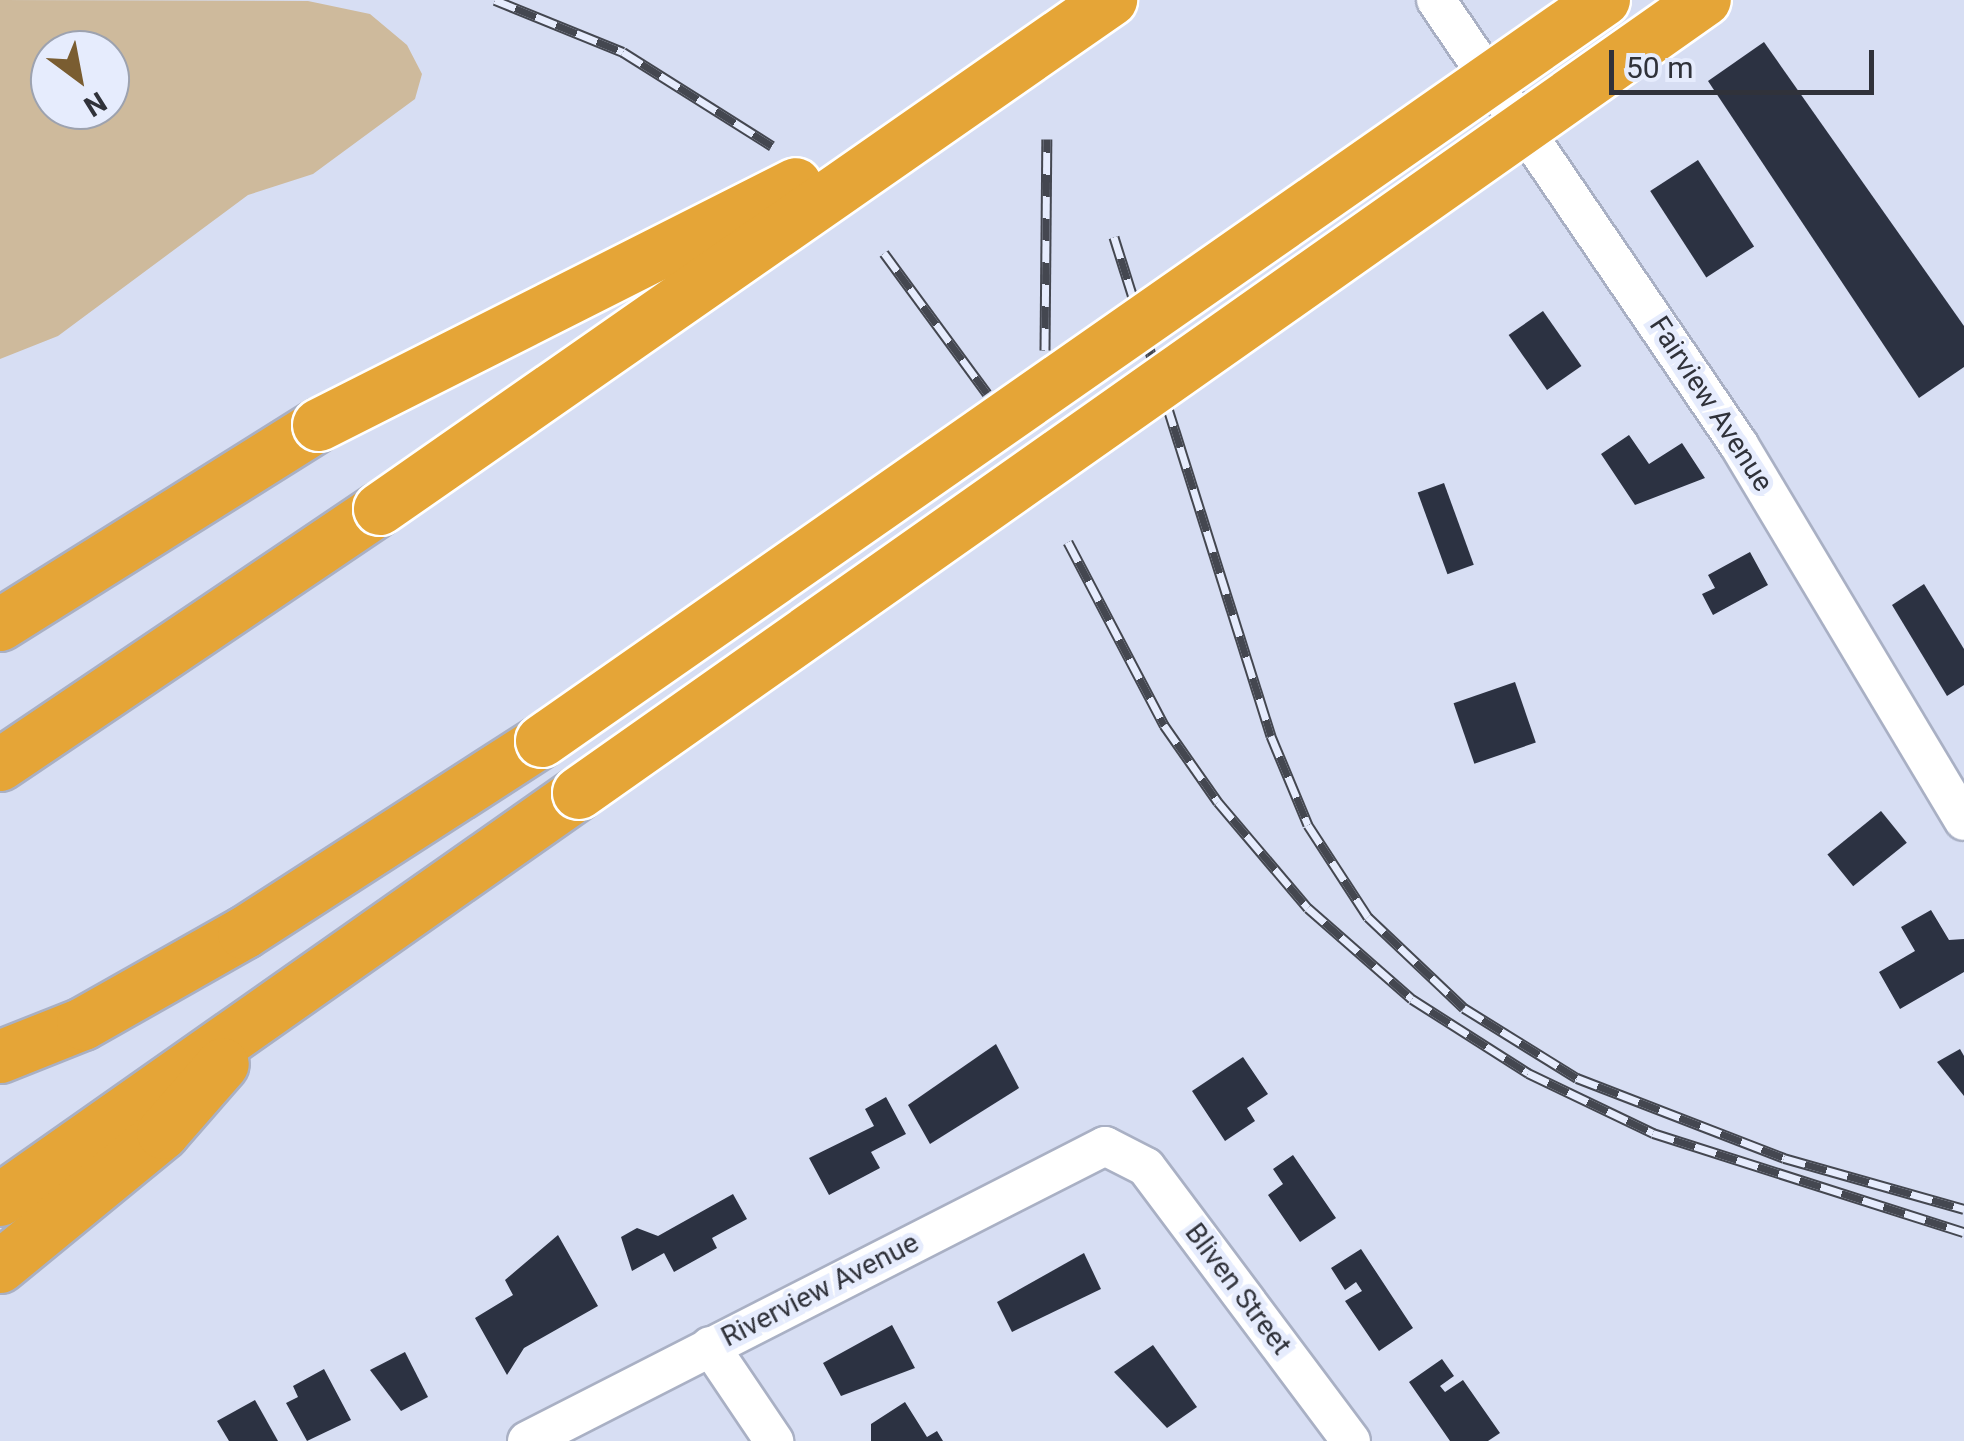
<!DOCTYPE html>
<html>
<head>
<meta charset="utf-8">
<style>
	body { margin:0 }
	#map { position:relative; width:1964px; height:1441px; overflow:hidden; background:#d7def3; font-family:Roboto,sans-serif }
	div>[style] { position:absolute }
	.green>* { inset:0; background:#ceba9c }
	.building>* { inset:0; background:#2c3242; transform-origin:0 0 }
	.roads { filter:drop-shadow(2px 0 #a9b0c4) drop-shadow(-2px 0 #a9b0c4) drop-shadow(0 2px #a9b0c4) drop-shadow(0 -2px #a9b0c4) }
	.minor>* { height:38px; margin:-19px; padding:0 19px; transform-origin:19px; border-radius:19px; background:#fff }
	.highway>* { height:52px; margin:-26px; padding:0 26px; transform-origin:26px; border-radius:26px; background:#e5a537 }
	.rail>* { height:11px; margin-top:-5.5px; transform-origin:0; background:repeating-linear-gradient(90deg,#e6ecfd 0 22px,#444750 0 44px); box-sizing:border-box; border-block:2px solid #444750 }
	.bridges { filter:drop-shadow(2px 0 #fff) drop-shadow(-2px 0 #fff) drop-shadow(0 2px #fff) drop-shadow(0 -2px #fff) }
	.highway-bridge>* { height:52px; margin:-26px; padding:0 26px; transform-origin:26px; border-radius:26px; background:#e5a537 }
	span { translate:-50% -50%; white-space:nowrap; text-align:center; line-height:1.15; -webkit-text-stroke:10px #e6ecfd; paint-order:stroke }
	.street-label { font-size:28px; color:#30323a }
	.north { position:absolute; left:30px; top:30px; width:100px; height:100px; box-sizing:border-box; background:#e6ecfd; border:2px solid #9da2af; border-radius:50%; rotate:148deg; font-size:28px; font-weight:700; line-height:40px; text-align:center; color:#30323a }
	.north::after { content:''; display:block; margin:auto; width:35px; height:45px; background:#7a5d31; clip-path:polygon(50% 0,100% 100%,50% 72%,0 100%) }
	.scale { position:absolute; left:1609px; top:50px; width:265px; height:45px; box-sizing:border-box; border:5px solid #30323a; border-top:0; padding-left:12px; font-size:30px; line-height:35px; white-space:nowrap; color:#30323a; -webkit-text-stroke:8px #e6ecfd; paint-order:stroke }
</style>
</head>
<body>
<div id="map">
	<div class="green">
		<div style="clip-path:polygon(evenodd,0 0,308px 1px,370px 14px,407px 45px,422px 74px,415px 99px,313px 174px,248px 195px,58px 336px,0 359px,0 0,50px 50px,110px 50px,110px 110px,50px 110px,50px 50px)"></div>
	</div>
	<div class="building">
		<div style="clip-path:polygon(1764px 42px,1964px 326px,1964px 367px,1919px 398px,1708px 81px)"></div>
		<div style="left:1698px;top:160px;width:103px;height:57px;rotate:57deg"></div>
		<div style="left:1543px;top:311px;width:67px;height:42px;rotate:55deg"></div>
		<div style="clip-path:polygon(1629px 435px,1649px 464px,1682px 443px,1705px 478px,1635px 505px,1601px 454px)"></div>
		<div style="left:1444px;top:483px;width:87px;height:28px;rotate:70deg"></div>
		<div style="clip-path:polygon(1750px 552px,1768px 585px,1713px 615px,1702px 594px,1715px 588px,1708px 575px)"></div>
		<div style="clip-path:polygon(1924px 584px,1964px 649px,1964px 685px,1947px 696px,1892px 605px)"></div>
		<div style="left:1515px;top:682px;width:64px;height:65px;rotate:71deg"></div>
		<div style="left:1881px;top:811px;width:41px;height:69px;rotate:51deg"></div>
		<div style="clip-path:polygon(1931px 910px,1949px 940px,1964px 939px,1964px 972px,1900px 1009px,1879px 972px,1915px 951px,1901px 927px)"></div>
		<div style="clip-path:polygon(996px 1044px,1019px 1088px,930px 1144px,908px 1105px)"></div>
		<div style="clip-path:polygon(1960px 1049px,1964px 1056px,1964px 1096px,1937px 1062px)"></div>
		<div style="clip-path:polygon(1243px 1057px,1268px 1094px,1247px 1108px,1255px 1121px,1225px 1141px,1192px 1091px)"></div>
		<div style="clip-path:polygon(886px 1097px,906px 1134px,871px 1152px,880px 1168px,829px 1195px,809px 1158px,874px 1126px,865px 1109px)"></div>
		<div style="clip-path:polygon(1293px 1155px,1336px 1218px,1300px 1242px,1268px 1195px,1283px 1184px,1273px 1169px)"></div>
		<div style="clip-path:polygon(733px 1194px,747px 1219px,712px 1238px,717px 1248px,674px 1272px,664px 1253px,632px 1271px,621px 1237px,637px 1228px,658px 1236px)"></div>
		<div style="clip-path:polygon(558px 1235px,598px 1306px,524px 1348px,507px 1375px,475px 1318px,513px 1295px,505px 1280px)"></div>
		<div style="clip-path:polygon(1361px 1249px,1413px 1328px,1379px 1351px,1345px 1301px,1362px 1291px,1356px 1282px,1345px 1290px,1331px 1268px)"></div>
		<div style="clip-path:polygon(1084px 1253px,1101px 1289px,1012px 1332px,997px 1302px)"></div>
		<div style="clip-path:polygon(892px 1325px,915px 1368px,841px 1396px,823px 1363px)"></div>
		<div style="clip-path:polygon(1153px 1345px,1197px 1407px,1167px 1428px,1114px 1372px)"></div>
		<div style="clip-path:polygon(405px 1352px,428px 1397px,401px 1411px,370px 1370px)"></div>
		<div style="clip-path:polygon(1442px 1359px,1454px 1376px,1440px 1386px,1445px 1392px,1463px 1380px,1500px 1433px,1488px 1441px,1450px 1441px,1409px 1382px)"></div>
		<div style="clip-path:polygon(324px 1369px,351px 1420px,307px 1441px,286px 1403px,298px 1397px,293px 1386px)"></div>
		<div style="clip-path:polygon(255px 1400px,278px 1441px,229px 1441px,217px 1421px)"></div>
		<div style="clip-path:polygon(905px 1402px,927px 1437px,937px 1431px,943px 1441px,871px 1441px,871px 1424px)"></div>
	</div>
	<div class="roads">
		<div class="minor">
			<div style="left:1436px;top:0;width:538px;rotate:55.75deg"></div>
			<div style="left:1739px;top:445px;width:438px;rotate:59.1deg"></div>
			<div style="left:710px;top:1346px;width:115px;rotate:56deg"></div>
			<div style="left:527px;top:1441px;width:649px;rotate:-27.04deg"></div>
			<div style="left:1105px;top:1146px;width:46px;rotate:27.1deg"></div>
			<div style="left:1146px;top:1167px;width:342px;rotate:53.2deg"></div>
		</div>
		<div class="highway">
			<div style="left:0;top:625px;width:377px;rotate:-32.1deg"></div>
			<div style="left:0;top:765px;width:458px;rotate:-34deg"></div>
			<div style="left:0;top:1057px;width:89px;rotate:-21.7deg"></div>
			<div style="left:83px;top:1024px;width:185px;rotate:-29.5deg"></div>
			<div style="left:244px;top:933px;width:354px;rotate:-32.8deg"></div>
			<div style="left:0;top:1200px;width:708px;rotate:-35.1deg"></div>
			<div style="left:0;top:1267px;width:211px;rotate:-39.4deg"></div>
			<div style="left:163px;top:1133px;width:91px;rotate:-49deg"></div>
		</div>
	</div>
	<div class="rail">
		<div style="left:495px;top:0;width:138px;rotate:22.1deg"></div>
		<div style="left:623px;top:52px;width:176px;rotate:32.2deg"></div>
		<div style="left:1114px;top:237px;width:523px;rotate:72.53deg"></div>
		<div style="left:1271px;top:736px;width:96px;rotate:67.4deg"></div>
		<div style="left:1308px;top:825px;width:110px;rotate:56.9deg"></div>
		<div style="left:1368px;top:917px;width:132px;rotate:43.5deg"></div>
		<div style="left:1464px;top:1008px;width:133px;rotate:31.8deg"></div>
		<div style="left:1577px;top:1078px;width:222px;rotate:21.1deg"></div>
		<div style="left:1784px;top:1158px;width:187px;rotate:15.8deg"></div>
		<div style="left:884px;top:253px;width:174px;rotate:53.7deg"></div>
		<div style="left:1045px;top:350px;width:211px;rotate:-89.5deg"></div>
		<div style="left:1068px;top:542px;width:207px;rotate:62.3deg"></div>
		<div style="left:1164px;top:725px;width:94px;rotate:55deg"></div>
		<div style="left:1218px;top:802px;width:139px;rotate:49.7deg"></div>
		<div style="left:1308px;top:908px;width:138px;rotate:41.2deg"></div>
		<div style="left:1412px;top:999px;width:138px;rotate:32.5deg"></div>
		<div style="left:1528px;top:1073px;width:139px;rotate:25.6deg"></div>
		<div style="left:1653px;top:1133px;width:326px;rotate:17.7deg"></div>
	</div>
	<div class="bridges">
		<div class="highway-bridge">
			<div style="left:319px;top:425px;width:534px;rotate:-26.8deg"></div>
			<div style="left:380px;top:509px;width:891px;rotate:-34.85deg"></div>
			<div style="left:542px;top:741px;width:1295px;rotate:-34.91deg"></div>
			<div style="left:579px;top:793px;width:1377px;rotate:-35.16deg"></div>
		</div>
	</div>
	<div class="street-label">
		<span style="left:1711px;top:404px;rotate:57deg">Fairview Avenue</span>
		<span style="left:1238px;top:1289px;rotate:53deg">Bliven Street</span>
		<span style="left:820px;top:1290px;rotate:-27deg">Riverview Avenue</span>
	</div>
	<div class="north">N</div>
	<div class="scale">50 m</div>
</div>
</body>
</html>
